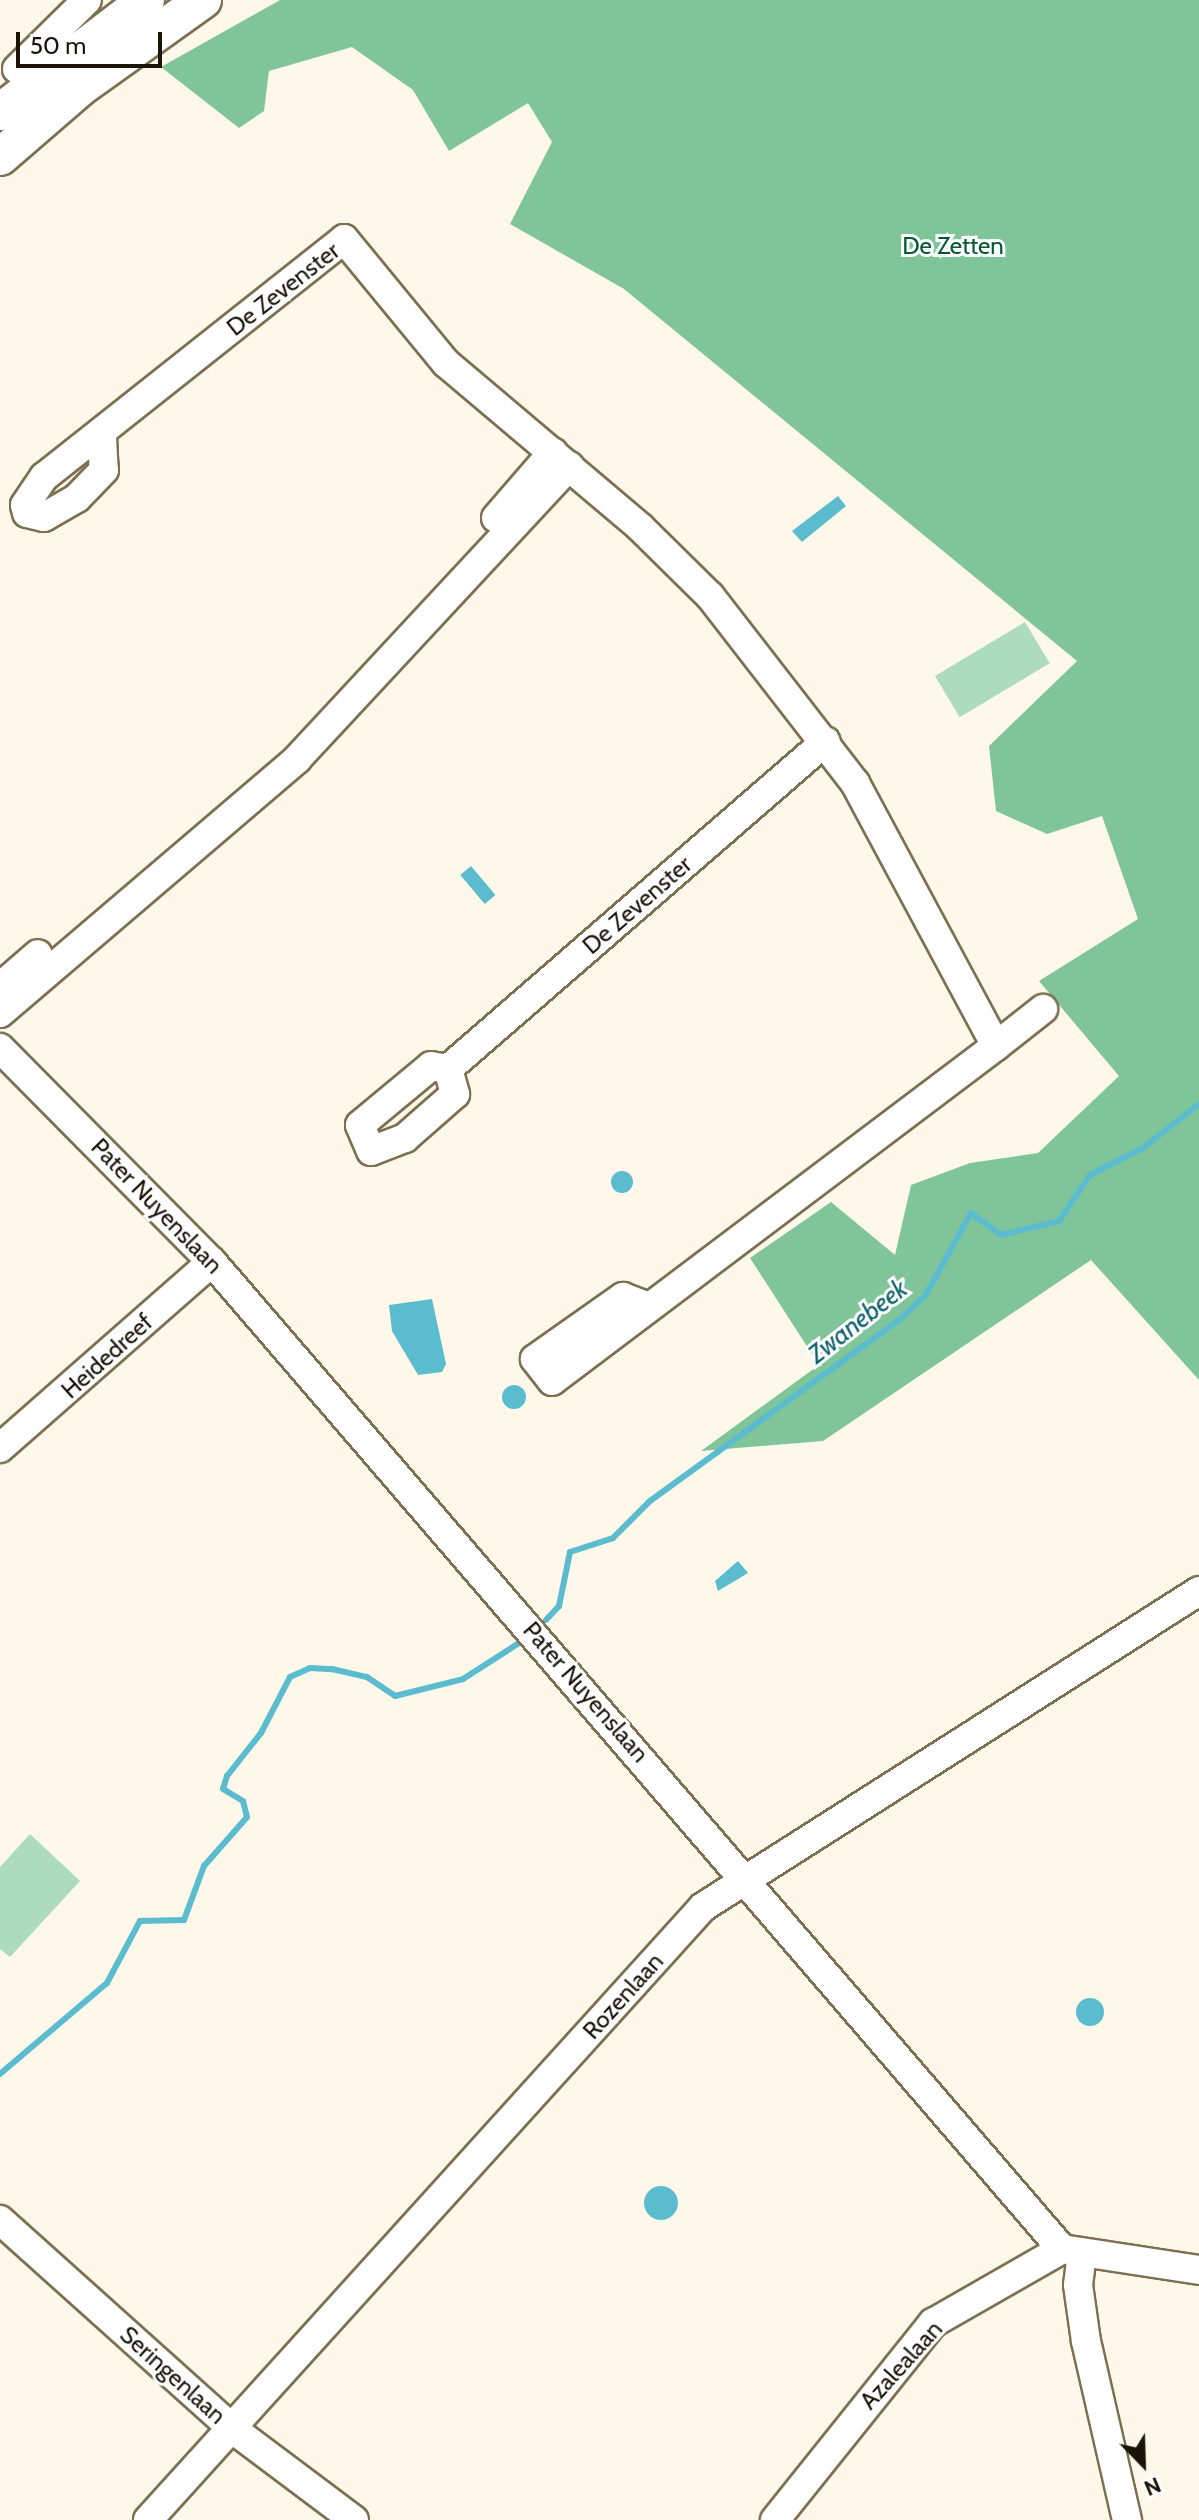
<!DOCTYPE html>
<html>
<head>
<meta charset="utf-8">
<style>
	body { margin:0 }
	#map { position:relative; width:1199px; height:2520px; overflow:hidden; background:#fdf8ea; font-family:Cabin,sans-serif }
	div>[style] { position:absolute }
	.green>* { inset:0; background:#acdcbc; transform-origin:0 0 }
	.forest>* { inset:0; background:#80c599 }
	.water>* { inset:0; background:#5abcce; transform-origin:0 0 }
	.round { border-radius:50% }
	.stream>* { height:6px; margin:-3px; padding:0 3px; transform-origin:3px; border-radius:3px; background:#5abcce }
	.roads { filter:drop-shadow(2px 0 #7c7051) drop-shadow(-2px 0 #7c7051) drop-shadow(0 2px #7c7051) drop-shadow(0 -2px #7c7051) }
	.minor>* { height:28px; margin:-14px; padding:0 14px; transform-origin:14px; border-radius:14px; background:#fff }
	.major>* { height:36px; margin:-18px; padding:0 18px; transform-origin:18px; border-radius:18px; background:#fff }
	span { translate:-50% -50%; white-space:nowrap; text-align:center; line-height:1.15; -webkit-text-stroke:6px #fff; paint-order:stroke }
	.park-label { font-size:24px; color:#005830 }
	.street-label { font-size:24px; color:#191408 }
	.water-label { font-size:26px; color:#0d606d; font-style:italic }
	.north { position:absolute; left:1103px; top:2424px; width:80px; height:80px; -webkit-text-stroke:6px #fff; paint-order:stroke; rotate:157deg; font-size:22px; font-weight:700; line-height:32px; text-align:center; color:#191408 }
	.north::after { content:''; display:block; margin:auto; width:28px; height:36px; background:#191408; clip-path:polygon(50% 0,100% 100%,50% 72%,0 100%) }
	.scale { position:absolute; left:16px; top:32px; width:146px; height:36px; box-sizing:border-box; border:4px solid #191408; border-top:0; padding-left:10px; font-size:24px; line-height:28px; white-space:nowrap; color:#191408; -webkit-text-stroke:6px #fff; paint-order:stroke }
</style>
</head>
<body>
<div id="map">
	<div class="green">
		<div style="left:1025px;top:622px;width:48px;height:105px;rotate:59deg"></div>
		<div style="clip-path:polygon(30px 1834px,80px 1881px,10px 1957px,0 1949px,0 1867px)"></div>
	</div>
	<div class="forest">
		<div style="clip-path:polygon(280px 0,1199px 0,1199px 1380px,1091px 1260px,823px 1441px,701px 1451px,819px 1365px,750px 1258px,831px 1202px,895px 1255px,911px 1185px,970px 1163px,1038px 1153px,1119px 1076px,1039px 981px,1138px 919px,1102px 816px,1047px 834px,996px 811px,989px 746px,1077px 661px,624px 289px,510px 224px,552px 142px,528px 103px,449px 151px,413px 90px,352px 47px,269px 71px,264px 111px,239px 128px,161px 67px)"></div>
	</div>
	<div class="water">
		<div style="clip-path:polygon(838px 496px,846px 506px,802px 542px,792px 531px)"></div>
		<div style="left:471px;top:866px;width:38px;height:14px;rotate:50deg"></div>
		<div class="round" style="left:611px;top:1171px;width:22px;height:22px"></div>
		<div style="clip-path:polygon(432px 1299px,446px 1364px,442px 1372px,418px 1375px,392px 1331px,389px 1305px)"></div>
		<div class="round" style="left:502px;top:1385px;width:24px;height:24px"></div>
		<div style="clip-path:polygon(738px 1561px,748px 1573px,718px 1591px,715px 1581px)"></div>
		<div class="round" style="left:1076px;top:1998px;width:28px;height:28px"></div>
		<div class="round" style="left:644px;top:2186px;width:34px;height:34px"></div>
	</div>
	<div class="stream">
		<div style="left:546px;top:1620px;width:19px;rotate:-47deg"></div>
		<div style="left:559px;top:1606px;width:55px;rotate:-78.5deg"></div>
		<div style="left:570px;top:1552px;width:45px;rotate:-18deg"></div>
		<div style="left:613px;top:1538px;width:52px;rotate:-45deg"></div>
		<div style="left:650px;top:1501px;width:308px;rotate:-36deg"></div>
		<div style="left:899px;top:1320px;width:35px;rotate:-43deg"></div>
		<div style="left:925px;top:1296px;width:95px;rotate:-61deg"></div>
		<div style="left:971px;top:1213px;width:37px;rotate:36deg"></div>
		<div style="left:1001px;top:1235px;width:60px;rotate:-13.6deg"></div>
		<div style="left:1059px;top:1221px;width:55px;rotate:-56deg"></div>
		<div style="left:1090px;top:1175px;width:59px;rotate:-27deg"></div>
		<div style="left:1143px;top:1148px;width:71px;rotate:-38.2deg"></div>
		<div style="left:0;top:2074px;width:140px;rotate:-40.4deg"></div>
		<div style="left:107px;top:1983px;width:70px;rotate:-62deg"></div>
		<div style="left:140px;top:1921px;width:44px;rotate:-1.3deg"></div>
		<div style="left:184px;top:1920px;width:58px;rotate:-69.7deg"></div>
		<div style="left:204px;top:1866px;width:65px;rotate:-48.7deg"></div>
		<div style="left:247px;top:1817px;width:16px;rotate:-104deg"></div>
		<div style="left:243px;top:1801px;width:23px;rotate:-149deg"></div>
		<div style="left:223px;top:1789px;width:14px;rotate:-73deg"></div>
		<div style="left:227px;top:1776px;width:55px;rotate:-51.7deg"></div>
		<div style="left:261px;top:1733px;width:63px;rotate:-62.6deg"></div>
		<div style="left:290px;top:1677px;width:22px;rotate:-24deg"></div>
		<div style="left:310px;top:1668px;width:22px;rotate:3deg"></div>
		<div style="left:332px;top:1669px;width:36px;rotate:13deg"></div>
		<div style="left:367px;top:1677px;width:34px;rotate:34deg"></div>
		<div style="left:395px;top:1696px;width:70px;rotate:-14deg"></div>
		<div style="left:463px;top:1679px;width:67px;rotate:-32.7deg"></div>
	</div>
	<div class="roads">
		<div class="minor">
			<div style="left:17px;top:69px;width:98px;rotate:-44.6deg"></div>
			<div style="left:102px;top:437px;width:33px;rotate:87deg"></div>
			<div style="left:104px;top:470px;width:39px;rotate:134deg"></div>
			<div style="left:77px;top:498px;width:38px;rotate:150deg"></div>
			<div style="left:44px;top:517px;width:17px;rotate:-167deg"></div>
			<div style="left:27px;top:513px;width:8px;rotate:-104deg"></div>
			<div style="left:25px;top:505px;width:34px;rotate:-56deg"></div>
			<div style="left:44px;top:477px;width:383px;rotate:-38.4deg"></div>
			<div style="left:344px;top:239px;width:161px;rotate:50.6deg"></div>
			<div style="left:446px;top:363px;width:255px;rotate:40.2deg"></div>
			<div style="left:641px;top:528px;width:97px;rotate:44.6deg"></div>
			<div style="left:710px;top:596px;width:237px;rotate:52.2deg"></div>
			<div style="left:855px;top:783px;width:298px;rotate:61.8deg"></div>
			<div style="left:996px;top:1046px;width:556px;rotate:142.97deg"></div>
			<div style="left:552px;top:1381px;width:28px;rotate:-128deg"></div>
			<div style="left:535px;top:1359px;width:108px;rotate:-35.2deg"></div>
			<div style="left:623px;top:1297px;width:26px;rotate:21deg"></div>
			<div style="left:496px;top:518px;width:87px;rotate:-49.2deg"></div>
			<div style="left:0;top:987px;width:50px;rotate:-41deg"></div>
			<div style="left:0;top:1013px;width:391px;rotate:-40.5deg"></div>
			<div style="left:297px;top:759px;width:400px;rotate:-47.1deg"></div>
			<div style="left:996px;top:1046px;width:60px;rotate:-38.2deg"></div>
			<div style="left:0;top:1048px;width:301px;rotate:45.3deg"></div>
			<div style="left:212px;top:1262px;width:1303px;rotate:49.27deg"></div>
			<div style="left:1062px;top:2249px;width:139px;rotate:8.7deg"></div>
			<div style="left:431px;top:1066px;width:17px;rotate:10deg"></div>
			<div style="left:448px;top:1069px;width:26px;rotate:74deg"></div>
			<div style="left:455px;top:1094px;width:67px;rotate:138.7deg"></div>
			<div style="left:405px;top:1138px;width:36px;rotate:159deg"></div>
			<div style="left:371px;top:1151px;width:28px;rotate:-113deg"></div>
			<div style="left:360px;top:1125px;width:92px;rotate:-39.7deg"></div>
			<div style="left:448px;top:1069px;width:500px;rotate:-40.95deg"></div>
			<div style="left:0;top:1448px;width:282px;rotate:-41.3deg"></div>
			<div style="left:0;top:2220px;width:314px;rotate:41.9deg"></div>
			<div style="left:234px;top:2430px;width:150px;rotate:36.9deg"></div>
			<div style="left:1082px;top:2253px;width:32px;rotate:97deg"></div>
			<div style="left:1078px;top:2285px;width:57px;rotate:81.9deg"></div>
			<div style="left:1086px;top:2341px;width:184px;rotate:77.1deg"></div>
			<div style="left:148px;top:2520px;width:827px;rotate:-47.84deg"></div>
			<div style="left:703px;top:1907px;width:588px;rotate:-32.5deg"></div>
			<div style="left:775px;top:2520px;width:253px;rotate:-51.3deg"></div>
			<div style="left:933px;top:2323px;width:149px;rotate:-29.8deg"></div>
		</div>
		<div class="major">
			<div style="left:0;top:112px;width:184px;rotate:-37.5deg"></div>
			<div style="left:0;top:157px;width:107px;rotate:-40.8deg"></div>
			<div style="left:81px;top:87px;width:150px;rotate:-35.5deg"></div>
		</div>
	</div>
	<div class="park-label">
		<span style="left:953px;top:246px">De Zetten</span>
	</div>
	<div class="street-label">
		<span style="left:283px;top:289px;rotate:-38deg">De Zevenster</span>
		<span style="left:637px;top:905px;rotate:-41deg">De Zevenster</span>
		<span style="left:157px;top:1206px;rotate:46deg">Pater Nuyenslaan</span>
		<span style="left:107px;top:1356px;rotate:-42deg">Heidedreef</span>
		<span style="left:586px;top:1692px;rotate:49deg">Pater Nuyenslaan</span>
		<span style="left:623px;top:1996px;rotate:-48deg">Rozenlaan</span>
		<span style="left:901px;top:2365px;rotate:-48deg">Azalealaan</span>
		<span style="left:173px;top:2375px;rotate:42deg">Seringenlaan</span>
	</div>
	<div class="water-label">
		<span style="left:858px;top:1322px;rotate:-38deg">Zwanebeek</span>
	</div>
	<div class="north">N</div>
	<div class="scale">50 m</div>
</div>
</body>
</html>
